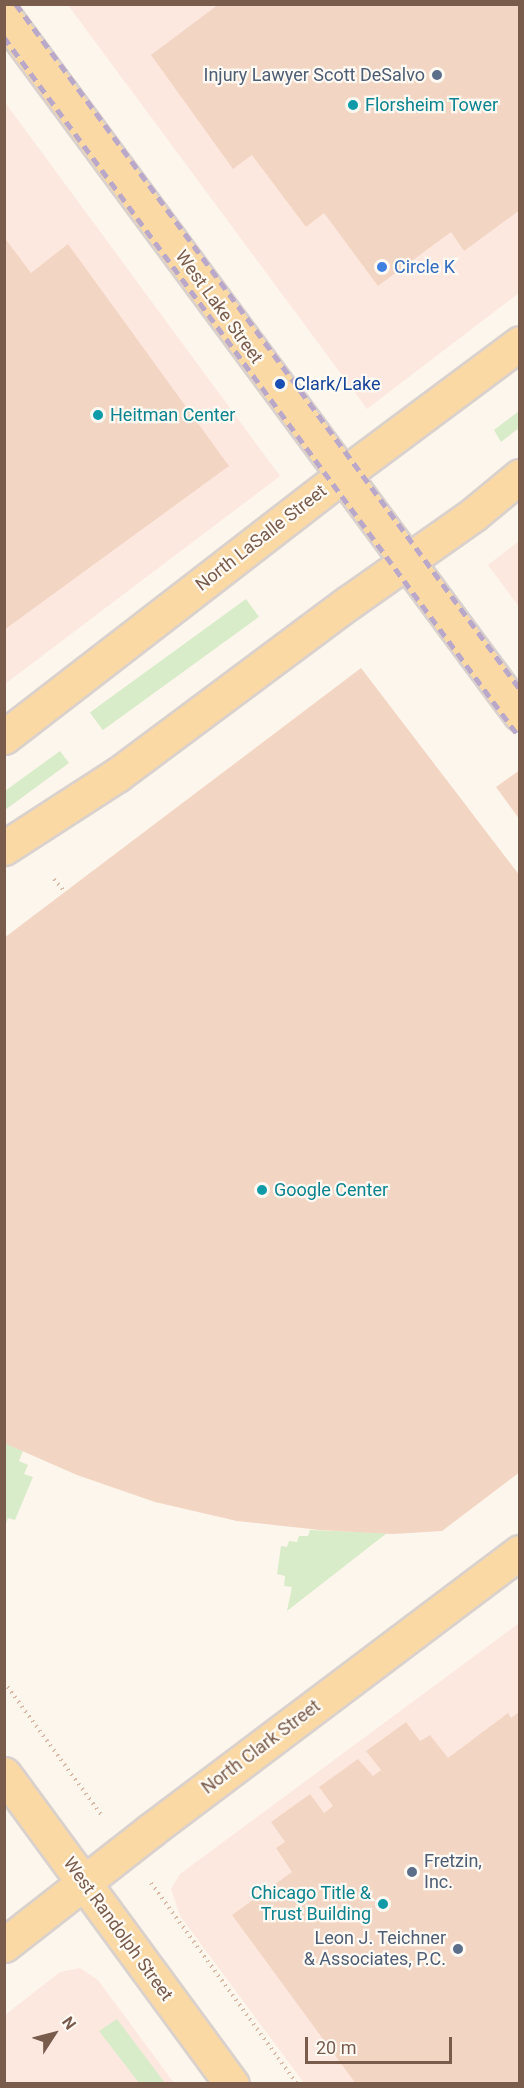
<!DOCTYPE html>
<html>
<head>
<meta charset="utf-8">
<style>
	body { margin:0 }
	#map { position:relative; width:524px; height:2088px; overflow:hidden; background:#fdf6ec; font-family:Roboto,sans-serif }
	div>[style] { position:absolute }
	.commercial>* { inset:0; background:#fde8e0 }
	.green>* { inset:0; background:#d8ecc9; transform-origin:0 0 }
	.building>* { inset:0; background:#f3d5c3 }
	.path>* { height:4px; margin-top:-2px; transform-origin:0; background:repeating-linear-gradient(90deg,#d9b8a5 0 1.5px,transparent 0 6px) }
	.roads { filter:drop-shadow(2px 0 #dad1cd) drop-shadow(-2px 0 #dad1cd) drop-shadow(0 2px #dad1cd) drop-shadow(0 -2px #dad1cd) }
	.major>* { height:33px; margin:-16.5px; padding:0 16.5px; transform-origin:16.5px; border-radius:16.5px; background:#fbd9a5 }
	.rail>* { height:4.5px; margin-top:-2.25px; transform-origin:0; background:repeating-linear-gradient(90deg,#b9a8c9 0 9px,transparent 0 15px) }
	.dots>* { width:16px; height:16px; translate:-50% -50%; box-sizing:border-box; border:3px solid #fffaf3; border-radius:50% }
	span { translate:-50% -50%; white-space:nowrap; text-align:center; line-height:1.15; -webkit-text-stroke:4.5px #fffaf3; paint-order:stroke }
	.service-label { font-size:18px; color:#4e5e75 }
	.right { translate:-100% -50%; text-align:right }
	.left { translate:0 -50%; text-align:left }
	.culture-label { font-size:18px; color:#0d838f }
	.shop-label { font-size:18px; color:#366cbe }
	.street-label { font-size:18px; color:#7a5c4d }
	.transit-label { font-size:18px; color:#164399 }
	.frame { position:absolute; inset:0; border:6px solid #7a5c4d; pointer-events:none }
	.north { position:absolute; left:24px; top:2004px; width:60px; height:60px; -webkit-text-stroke:4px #fffaf3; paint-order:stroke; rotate:54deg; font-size:16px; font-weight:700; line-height:24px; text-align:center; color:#7a5c4d }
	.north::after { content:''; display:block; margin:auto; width:21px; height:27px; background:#7a5c4d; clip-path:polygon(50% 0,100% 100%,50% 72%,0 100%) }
	.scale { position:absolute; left:305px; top:2037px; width:147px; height:27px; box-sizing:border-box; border:3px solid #7a5c4d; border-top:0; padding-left:8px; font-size:18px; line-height:21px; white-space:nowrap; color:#7a5c4d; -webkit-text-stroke:4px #fffaf3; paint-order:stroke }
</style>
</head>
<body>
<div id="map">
	<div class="commercial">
		<div style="clip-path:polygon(68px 5px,519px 5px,519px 293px,367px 409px)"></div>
		<div style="clip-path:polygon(4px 101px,280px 476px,5px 684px,4px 684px)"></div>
		<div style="clip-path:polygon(519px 541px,519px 607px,488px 565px)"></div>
		<div style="clip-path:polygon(519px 1623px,519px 2083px,304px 2083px,180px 1916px,171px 1889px,180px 1874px)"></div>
		<div style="clip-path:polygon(80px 1968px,98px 1980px,174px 2083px,5px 2084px,5px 2015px,60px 1972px)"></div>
	</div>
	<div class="green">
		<div style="clip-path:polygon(519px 411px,519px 428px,501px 442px,494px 430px)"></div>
		<div style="left:246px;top:599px;width:22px;height:193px;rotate:54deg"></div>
		<div style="clip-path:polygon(60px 751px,69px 763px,5px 810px,5px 791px)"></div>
		<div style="clip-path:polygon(5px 1443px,23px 1451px,19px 1461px,28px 1465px,24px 1474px,33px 1477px,15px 1520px,8px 1518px,5px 1526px)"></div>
		<div style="clip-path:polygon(310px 1530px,387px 1533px,287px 1611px,292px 1587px,284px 1586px,285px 1576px,277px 1574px,281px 1546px,287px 1547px,289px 1541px,297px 1542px,299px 1536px,308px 1536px)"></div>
		<div style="clip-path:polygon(117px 2019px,165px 2083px,139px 2083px,99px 2031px)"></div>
	</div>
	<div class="building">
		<div style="clip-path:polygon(219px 4px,520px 4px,520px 210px,464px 251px,451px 232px,378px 286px,324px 213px,306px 227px,252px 155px,233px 169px,151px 55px)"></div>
		<div style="clip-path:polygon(4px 237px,31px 273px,68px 244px,229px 466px,4px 630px)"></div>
		<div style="clip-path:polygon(361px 668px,520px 876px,520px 1472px,442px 1531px,393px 1534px,320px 1530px,237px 1521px,155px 1502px,77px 1475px,4px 1443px,4px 938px)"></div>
		<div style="clip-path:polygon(520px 770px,520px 820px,496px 787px)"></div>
		<div style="clip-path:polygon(520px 1711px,520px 2084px,356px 2084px,232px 1915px,292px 1872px,276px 1848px,285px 1842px,271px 1822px,310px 1794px,324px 1813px,333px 1806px,319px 1787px,358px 1759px,373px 1776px,381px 1770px,366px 1751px,406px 1722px,420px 1741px,430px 1735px,448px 1758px,508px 1713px,511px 1718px)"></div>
	</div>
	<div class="path">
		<div style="left:54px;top:879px;width:17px;rotate:50deg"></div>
		<div style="left:4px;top:1682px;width:166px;rotate:53.8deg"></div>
		<div style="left:151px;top:1883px;width:248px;rotate:54deg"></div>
	</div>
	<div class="roads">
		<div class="major">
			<div style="left:4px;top:16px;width:868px;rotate:53.53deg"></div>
			<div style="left:4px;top:737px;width:428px;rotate:-37.7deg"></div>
			<div style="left:343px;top:475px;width:221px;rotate:-36.7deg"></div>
			<div style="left:4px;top:848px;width:135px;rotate:-32.9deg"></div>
			<div style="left:117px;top:775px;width:288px;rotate:-36.7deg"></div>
			<div style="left:348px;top:603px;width:154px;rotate:-35.2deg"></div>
			<div style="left:474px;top:514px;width:60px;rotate:-39.6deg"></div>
			<div style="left:4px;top:1774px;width:385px;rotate:53.7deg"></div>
			<div style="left:4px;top:1945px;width:187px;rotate:-38deg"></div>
			<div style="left:151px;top:1830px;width:462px;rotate:-37deg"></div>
		</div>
	</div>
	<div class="rail">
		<div style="left:16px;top:4px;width:850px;rotate:53.66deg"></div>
		<div style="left:4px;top:37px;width:870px;rotate:53.64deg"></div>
	</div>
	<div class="dots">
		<div style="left:437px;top:75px;background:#5c6f8a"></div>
		<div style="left:353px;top:105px;background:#0f9aa8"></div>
		<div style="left:382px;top:267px;background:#3f7fe0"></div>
		<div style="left:280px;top:384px;background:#1a4fb4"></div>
		<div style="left:98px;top:415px;background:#0f9aa8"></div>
		<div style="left:262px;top:1190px;background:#0f9aa8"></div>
		<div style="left:412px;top:1872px;background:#5c6f8a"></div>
		<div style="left:383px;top:1904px;background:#0f9aa8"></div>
		<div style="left:458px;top:1949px;background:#5c6f8a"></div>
	</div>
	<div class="service-label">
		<span class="right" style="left:425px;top:75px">Injury Lawyer Scott DeSalvo</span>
		<span class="left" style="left:424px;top:1872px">Fretzin,<br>Inc.</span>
		<span class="right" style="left:446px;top:1949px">Leon J. Teichner<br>&amp; Associates, P.C.</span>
	</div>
	<div class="culture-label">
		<span class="left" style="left:365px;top:105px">Florsheim Tower</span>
		<span class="left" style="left:110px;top:415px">Heitman Center</span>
		<span class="left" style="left:274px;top:1190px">Google Center</span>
		<span class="right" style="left:371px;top:1904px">Chicago Title &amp;<br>Trust Building</span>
	</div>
	<div class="shop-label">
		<span class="left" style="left:394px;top:267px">Circle K</span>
	</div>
	<div class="street-label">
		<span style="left:219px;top:307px;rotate:54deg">West Lake Street</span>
		<span style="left:261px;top:538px;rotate:-38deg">North LaSalle Street</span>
		<span style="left:261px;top:1747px;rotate:-37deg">North Clark Street</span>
		<span style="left:118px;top:1929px;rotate:54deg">West Randolph Street</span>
	</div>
	<div class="transit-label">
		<span class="left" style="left:294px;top:384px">Clark/Lake</span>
	</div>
	<div class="frame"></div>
	<div class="north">N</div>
	<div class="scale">20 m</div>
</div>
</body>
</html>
